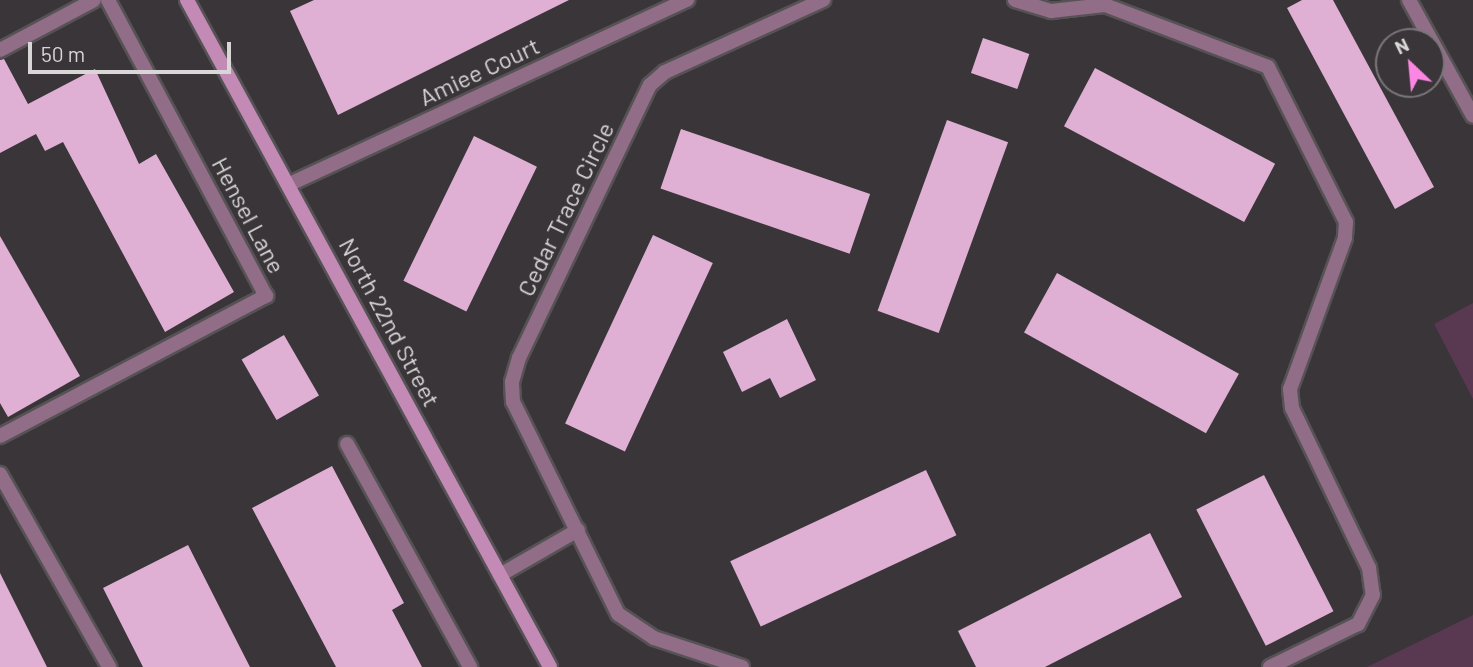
<!DOCTYPE html>
<html>
<head>
<meta charset="utf-8">
<style>
	body { margin:0 }
	#map { position:relative; width:1473px; height:667px; overflow:hidden; background:#393538; font-family:Barlow,sans-serif }
	div>[style] { position:absolute }
	.green>* { inset:0; background:#593951 }
	.building>* { inset:0; background:#dfb0d3; transform-origin:0 0 }
	.roads { filter:drop-shadow(2px 0 #565255) drop-shadow(-2px 0 #565255) drop-shadow(0 2px #565255) drop-shadow(0 -2px #565255) }
	.street>* { height:14px; margin:-7px; padding:0 7px; transform-origin:7px; border-radius:7px; background:#916d87 }
	.secondary>* { height:14px; margin:-7px; padding:0 7px; transform-origin:7px; border-radius:7px; background:#c38ab5 }
	span { translate:-50% -50%; white-space:nowrap; text-align:center; line-height:1.15; -webkit-text-stroke:7px #393538; paint-order:stroke }
	.street-label { font-size:24px; color:#d9d6d8 }
	.north { position:absolute; left:1375px; top:28px; width:70px; height:70px; box-sizing:border-box; background:#393538; border:2px solid #797578; border-radius:50%; rotate:334deg; font-size:19px; font-weight:700; line-height:28px; text-align:center; color:#d9d6d8 }
	.north::after { content:''; display:block; margin:auto; width:24px; height:32px; background:#fc86e3; clip-path:polygon(50% 0,100% 100%,50% 72%,0 100%) }
	.scale { position:absolute; left:28px; top:42px; width:203px; height:32px; box-sizing:border-box; border:4px solid #d9d6d8; border-top:0; padding-left:9px; font-size:21px; line-height:24px; white-space:nowrap; color:#d9d6d8; -webkit-text-stroke:5px #393538; paint-order:stroke }
</style>
</head>
<body>
<div id="map">
	<div class="green">
		<div style="clip-path:polygon(1473px 303px,1473px 399px,1434px 324px)"></div>
		<div style="clip-path:polygon(1473px 615px,1473px 667px,1367px 667px)"></div>
	</div>
	<div class="building">
		<div style="clip-path:polygon(314px 0,569px 0,338px 115px,290px 11px)"></div>
		<div style="clip-path:polygon(1302px 0,1333px 0,1434px 187px,1395px 209px,1287px 8px)"></div>
		<div style="left:983px;top:38px;width:49px;height:37px;rotate:19deg"></div>
		<div style="clip-path:polygon(4px 59px,28px 104px,95px 69px,139px 164px,156px 154px,234px 292px,165px 332px,63px 142px,45px 151px,36px 134px,0 153px,0 60px)"></div>
		<div style="left:1095px;top:68px;width:204px;height:66px;rotate:28deg"></div>
		<div style="left:947px;top:120px;width:65px;height:203px;rotate:20deg"></div>
		<div style="left:681px;top:129px;width:200px;height:63px;rotate:19deg"></div>
		<div style="left:474px;top:136px;width:70px;height:161px;rotate:26deg"></div>
		<div style="left:653px;top:235px;width:66px;height:208px;rotate:25deg"></div>
		<div style="clip-path:polygon(0 236px,80px 376px,8px 417px,0 403px)"></div>
		<div style="left:1057px;top:273px;width:208px;height:68px;rotate:29deg"></div>
		<div style="clip-path:polygon(787px 319px,816px 380px,780px 398px,770px 378px,742px 392px,723px 352px)"></div>
		<div style="left:284px;top:335px;width:70px;height:49px;rotate:60deg"></div>
		<div style="clip-path:polygon(332px 466px,404px 603px,392px 610px,422px 667px,336px 667px,252px 508px)"></div>
		<div style="left:926px;top:470px;width:72px;height:216px;rotate:65deg"></div>
		<div style="left:1264px;top:475px;width:153px;height:76px;rotate:63deg"></div>
		<div style="clip-path:polygon(1150px 533px,1182px 597px,1045px 667px,976px 667px,958px 631px)"></div>
		<div style="clip-path:polygon(188px 545px,227px 622px,250px 667px,143px 667px,103px 588px)"></div>
		<div style="clip-path:polygon(0 573px,47px 667px,0 667px)"></div>
	</div>
	<div class="roads">
		<div class="street">
			<div style="left:1015px;top:0;width:38px;rotate:17deg"></div>
			<div style="left:1051px;top:11px;width:54px;rotate:-6.3deg"></div>
			<div style="left:1105px;top:5px;width:174px;rotate:20.8deg"></div>
			<div style="left:1268px;top:67px;width:174px;rotate:63.3deg"></div>
			<div style="left:1346px;top:222px;width:16px;rotate:94deg"></div>
			<div style="left:1345px;top:238px;width:161px;rotate:110deg"></div>
			<div style="left:1290px;top:389px;width:19px;rotate:84deg"></div>
			<div style="left:1292px;top:408px;width:178px;rotate:64.3deg"></div>
			<div style="left:1369px;top:568px;width:27px;rotate:82deg"></div>
			<div style="left:1373px;top:595px;width:33px;rotate:117deg"></div>
			<div style="left:1358px;top:624px;width:98px;rotate:154deg"></div>
			<div style="left:1409px;top:0;width:132px;rotate:61.1deg"></div>
			<div style="left:0;top:50px;width:106px;rotate:-28deg"></div>
			<div style="left:290px;top:184px;width:438px;rotate:-24.9deg"></div>
			<div style="left:0;top:436px;width:301px;rotate:-27.8deg"></div>
			<div style="left:266px;top:296px;width:336px;rotate:-118.1deg"></div>
			<div style="left:347px;top:444px;width:255px;rotate:61.1deg"></div>
			<div style="left:0;top:474px;width:222px;rotate:60.5deg"></div>
			<div style="left:500px;top:575px;width:90px;rotate:-30deg"></div>
			<div style="left:742px;top:667px;width:93px;rotate:-161.8deg"></div>
			<div style="left:654px;top:638px;width:43px;rotate:-146.3deg"></div>
			<div style="left:618px;top:614px;width:237px;rotate:-116.3deg"></div>
			<div style="left:513px;top:402px;width:20px;rotate:-93deg"></div>
			<div style="left:512px;top:382px;width:25px;rotate:-74deg"></div>
			<div style="left:519px;top:358px;width:303px;rotate:-64.4deg"></div>
			<div style="left:650px;top:85px;width:20px;rotate:-41deg"></div>
			<div style="left:665px;top:72px;width:174px;rotate:-24.5deg"></div>
		</div>
		<div class="secondary">
			<div style="left:187px;top:0;width:759px;rotate:61.44deg"></div>
		</div>
	</div>
	<div class="street-label">
		<span style="left:479px;top:71px;rotate:-25deg">Amiee Court</span>
		<span style="left:565px;top:209px;rotate:-64deg">Cedar Trace Circle</span>
		<span style="left:249px;top:215px;rotate:62deg">Hensel Lane</span>
		<span style="left:390px;top:322px;rotate:62deg">North 22nd Street</span>
	</div>
	<div class="north">N</div>
	<div class="scale">50 m</div>
</div>
</body>
</html>
